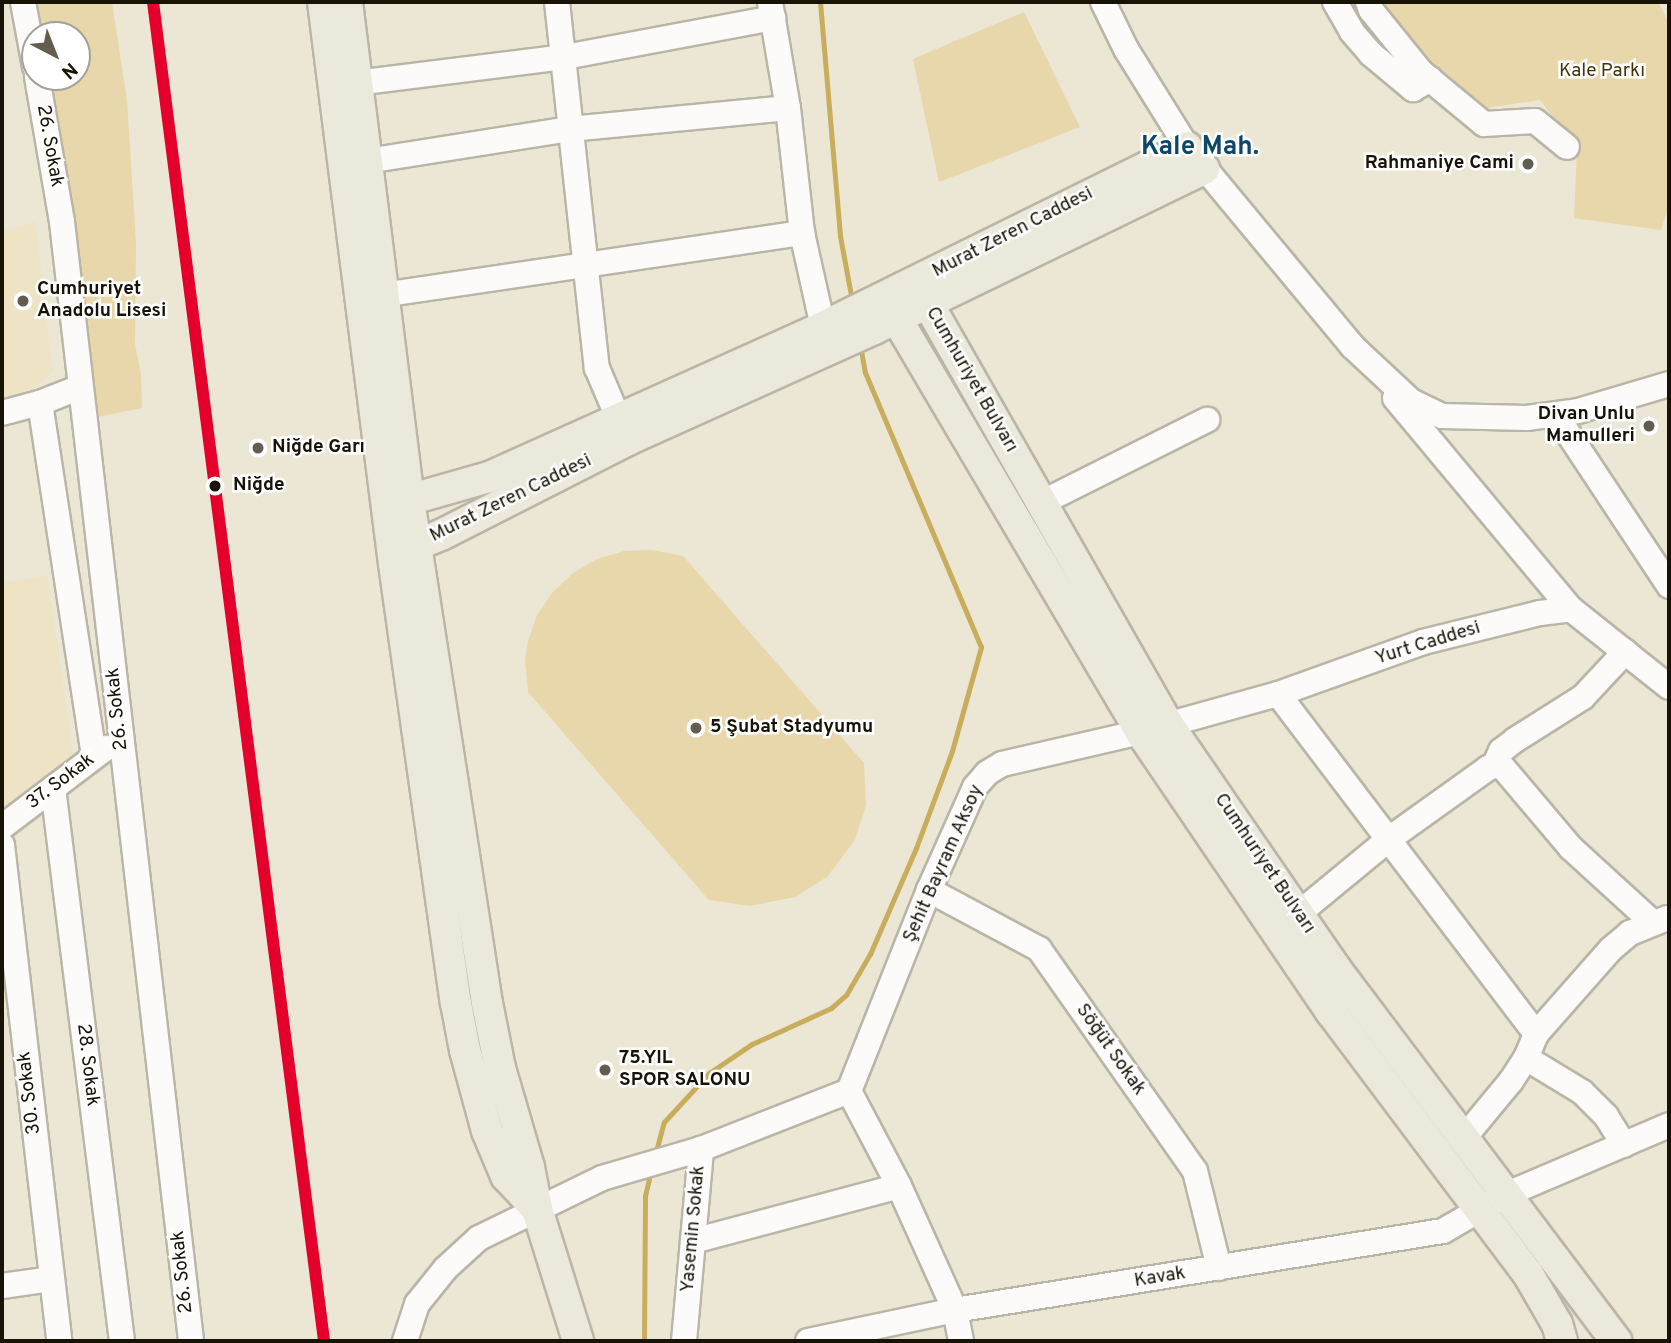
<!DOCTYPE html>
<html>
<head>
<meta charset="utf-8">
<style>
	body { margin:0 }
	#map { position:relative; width:1671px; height:1343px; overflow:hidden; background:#ece6d4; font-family:Overpass,sans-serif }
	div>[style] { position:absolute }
	.built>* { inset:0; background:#eee3c5 }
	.green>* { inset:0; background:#e7d7aa }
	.stream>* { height:5px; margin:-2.5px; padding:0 2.5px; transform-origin:2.5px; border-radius:2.5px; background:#c7ad5c }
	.roads { filter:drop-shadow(2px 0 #bab5a7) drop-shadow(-2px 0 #bab5a7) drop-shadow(0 2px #bab5a7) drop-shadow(0 -2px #bab5a7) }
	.minor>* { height:24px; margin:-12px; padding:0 12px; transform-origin:12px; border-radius:12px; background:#fcfbf9 }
	.major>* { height:30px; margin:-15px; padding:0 15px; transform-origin:15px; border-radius:15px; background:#ebe8dc }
	.rail-1>* { height:12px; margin:-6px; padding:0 6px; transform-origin:6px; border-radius:6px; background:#e4002b }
	.dots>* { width:19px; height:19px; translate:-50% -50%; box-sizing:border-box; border:4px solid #fff; border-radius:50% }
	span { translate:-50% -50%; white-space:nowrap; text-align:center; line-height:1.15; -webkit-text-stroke:5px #fff; paint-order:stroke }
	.park-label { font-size:19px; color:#433407 }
	.street-label { font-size:19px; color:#171307 }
	.poi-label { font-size:19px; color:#171307; font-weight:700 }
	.right { translate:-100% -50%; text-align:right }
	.left { translate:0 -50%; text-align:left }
	.stop-label { font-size:19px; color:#171307; font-weight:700 }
	.district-label { font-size:26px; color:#0d4768; font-weight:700 }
	.frame { position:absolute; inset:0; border:4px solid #171307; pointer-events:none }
	.north { position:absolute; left:21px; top:21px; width:70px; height:70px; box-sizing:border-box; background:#fff; border:2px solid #a2a19c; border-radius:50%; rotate:138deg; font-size:19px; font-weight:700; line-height:28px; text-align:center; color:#171307 }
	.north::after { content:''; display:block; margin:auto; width:24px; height:32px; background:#625d4f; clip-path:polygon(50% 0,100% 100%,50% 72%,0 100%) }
</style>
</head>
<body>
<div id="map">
	<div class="built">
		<div style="clip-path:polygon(35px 222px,53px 372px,17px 402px,2px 406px,2px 230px)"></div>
		<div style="clip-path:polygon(47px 575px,73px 754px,2px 810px,2px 583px)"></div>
	</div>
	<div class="green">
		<div style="clip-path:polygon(37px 2px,112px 2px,127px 101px,136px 242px,135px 344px,141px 375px,142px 408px,97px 417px,85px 340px,79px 248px,64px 170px,51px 77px,77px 77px,77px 35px,43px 35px)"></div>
		<div style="clip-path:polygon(1373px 2px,1658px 2px,1669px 23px,1669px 205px,1661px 230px,1574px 218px,1577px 149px,1540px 100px,1480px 109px,1440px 77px)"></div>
		<div style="clip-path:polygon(1024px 12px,1080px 127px,939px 182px,913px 59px)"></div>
		<div style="clip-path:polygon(652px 550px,683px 556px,864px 763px,866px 805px,855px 840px,827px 877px,795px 897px,750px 906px,709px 900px,528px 692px,525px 660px,528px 641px,537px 615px,553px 592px,573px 573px,597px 559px,624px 551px)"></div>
	</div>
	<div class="stream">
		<div style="left:820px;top:2px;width:235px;rotate:85.1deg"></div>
		<div style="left:840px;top:236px;width:66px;rotate:79.5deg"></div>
		<div style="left:655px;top:1155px;width:34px;rotate:-75deg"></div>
		<div style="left:664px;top:1122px;width:67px;rotate:-47.4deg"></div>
		<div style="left:709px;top:1073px;width:52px;rotate:-34deg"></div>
		<div style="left:752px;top:1044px;width:87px;rotate:-24.5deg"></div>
		<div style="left:831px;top:1008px;width:20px;rotate:-41deg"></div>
		<div style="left:846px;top:995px;width:48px;rotate:-59.7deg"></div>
		<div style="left:870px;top:954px;width:116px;rotate:-66.5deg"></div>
		<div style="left:916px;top:848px;width:103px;rotate:-69.6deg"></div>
		<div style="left:952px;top:751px;width:108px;rotate:-74.4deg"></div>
		<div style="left:981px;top:647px;width:298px;rotate:-112.9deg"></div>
		<div style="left:865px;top:373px;width:28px;rotate:-100deg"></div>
		<div style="left:644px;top:1341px;width:145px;rotate:-89.6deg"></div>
		<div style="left:645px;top:1196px;width:26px;rotate:-77deg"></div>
	</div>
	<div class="roads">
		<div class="minor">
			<div style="left:23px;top:2px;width:66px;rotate:79.5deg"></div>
			<div style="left:557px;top:2px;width:368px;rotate:83.8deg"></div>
			<div style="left:597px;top:368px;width:72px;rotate:67deg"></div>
			<div style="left:770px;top:2px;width:108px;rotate:80.4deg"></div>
			<div style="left:788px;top:108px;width:126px;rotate:83.6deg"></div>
			<div style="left:802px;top:233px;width:96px;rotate:77.4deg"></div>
			<div style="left:1103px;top:2px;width:52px;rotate:63.9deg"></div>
			<div style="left:1126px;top:49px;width:115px;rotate:58.1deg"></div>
			<div style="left:1187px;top:147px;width:259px;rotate:50.3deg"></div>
			<div style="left:1352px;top:346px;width:81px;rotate:43deg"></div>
			<div style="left:1411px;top:401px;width:34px;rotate:26deg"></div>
			<div style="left:1442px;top:416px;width:85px;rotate:1.3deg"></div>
			<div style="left:1527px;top:418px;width:51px;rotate:-7.8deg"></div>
			<div style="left:1578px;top:411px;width:95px;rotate:-16.5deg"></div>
			<div style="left:1335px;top:2px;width:34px;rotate:60deg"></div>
			<div style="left:1352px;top:32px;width:29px;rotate:49deg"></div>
			<div style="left:1371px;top:54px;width:55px;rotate:39.8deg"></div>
			<div style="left:1413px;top:89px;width:20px;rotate:-30deg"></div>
			<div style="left:1368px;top:2px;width:9px;rotate:69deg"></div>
			<div style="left:1371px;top:10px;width:80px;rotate:51.1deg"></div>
			<div style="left:1421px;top:72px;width:82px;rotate:39.5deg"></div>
			<div style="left:1484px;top:124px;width:51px;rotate:-3.4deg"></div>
			<div style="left:1535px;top:121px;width:41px;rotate:39.1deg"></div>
			<div style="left:37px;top:77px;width:147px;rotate:80.2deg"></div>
			<div style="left:62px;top:222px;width:1126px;rotate:83.42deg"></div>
			<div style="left:356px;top:83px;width:211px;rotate:-7.1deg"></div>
			<div style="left:565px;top:57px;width:212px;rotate:-10.6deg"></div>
			<div style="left:367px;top:161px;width:206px;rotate:-9deg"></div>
			<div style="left:570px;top:129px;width:219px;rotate:-5.5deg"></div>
			<div style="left:382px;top:295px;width:425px;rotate:-8.4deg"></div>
			<div style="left:1395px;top:398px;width:275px;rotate:50.2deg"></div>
			<div style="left:40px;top:403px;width:357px;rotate:81.3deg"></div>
			<div style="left:2px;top:413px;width:39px;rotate:-15deg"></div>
			<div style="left:40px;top:403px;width:43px;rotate:-21.8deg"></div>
			<div style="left:1556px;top:415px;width:205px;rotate:56.5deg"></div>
			<div style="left:1041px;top:503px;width:186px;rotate:-26.6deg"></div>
			<div style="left:1278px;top:694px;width:427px;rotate:52.8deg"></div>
			<div style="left:1494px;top:766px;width:17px;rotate:-65deg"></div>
			<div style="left:1501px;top:751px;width:18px;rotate:-38deg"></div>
			<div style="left:1515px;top:740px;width:80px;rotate:-32.3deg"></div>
			<div style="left:1583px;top:697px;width:62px;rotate:-47deg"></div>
			<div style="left:53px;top:788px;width:557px;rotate:82.89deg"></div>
			<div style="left:2px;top:827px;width:131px;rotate:-37.2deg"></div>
			<div style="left:2px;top:845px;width:499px;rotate:83.4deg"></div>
			<div style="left:929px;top:890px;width:125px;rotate:28.2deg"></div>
			<div style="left:1039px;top:949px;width:271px;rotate:54.9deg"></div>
			<div style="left:1195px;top:1171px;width:100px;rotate:76.1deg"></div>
			<div style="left:1298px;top:914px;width:118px;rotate:-39.5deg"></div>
			<div style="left:1389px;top:839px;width:122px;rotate:-35.6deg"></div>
			<div style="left:1488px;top:768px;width:13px;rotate:-18deg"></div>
			<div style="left:1500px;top:764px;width:110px;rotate:49.8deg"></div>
			<div style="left:1571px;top:848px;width:111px;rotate:42.4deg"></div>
			<div style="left:1526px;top:1058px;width:66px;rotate:31.3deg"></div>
			<div style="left:1582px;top:1092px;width:34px;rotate:45deg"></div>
			<div style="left:1606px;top:1116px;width:34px;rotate:58deg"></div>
			<div style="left:849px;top:1091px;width:216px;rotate:-68.3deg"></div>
			<div style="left:929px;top:890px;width:113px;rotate:-65.9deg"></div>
			<div style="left:975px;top:787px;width:18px;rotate:-49deg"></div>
			<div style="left:987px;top:773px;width:17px;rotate:-31deg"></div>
			<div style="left:1002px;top:764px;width:143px;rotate:-13deg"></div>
			<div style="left:1141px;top:732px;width:142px;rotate:-15.5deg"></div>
			<div style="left:1278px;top:694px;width:154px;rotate:-19.7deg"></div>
			<div style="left:1423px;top:642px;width:121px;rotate:-13.9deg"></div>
			<div style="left:1540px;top:613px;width:31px;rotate:-7deg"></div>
			<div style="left:1571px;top:609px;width:125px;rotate:38.5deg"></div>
			<div style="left:849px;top:1091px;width:107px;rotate:62.2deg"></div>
			<div style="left:899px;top:1186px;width:136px;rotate:65.7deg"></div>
			<div style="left:955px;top:1310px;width:32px;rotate:79deg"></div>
			<div style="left:1463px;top:1139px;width:75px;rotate:-50.4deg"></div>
			<div style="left:1511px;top:1081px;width:27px;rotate:-57deg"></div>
			<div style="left:1526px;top:1058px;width:26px;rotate:-67deg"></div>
			<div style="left:1536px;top:1034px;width:113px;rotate:-48.6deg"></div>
			<div style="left:1611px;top:949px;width:25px;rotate:-40deg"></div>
			<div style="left:1630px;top:933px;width:40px;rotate:-22deg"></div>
			<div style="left:693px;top:1241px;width:213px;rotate:-14.9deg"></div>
			<div style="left:2px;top:1286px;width:49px;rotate:-8.1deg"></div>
			<div style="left:405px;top:1341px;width:39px;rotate:-72deg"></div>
			<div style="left:417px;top:1304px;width:45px;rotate:-51.3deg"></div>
			<div style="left:445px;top:1269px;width:46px;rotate:-42.4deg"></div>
			<div style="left:479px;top:1238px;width:137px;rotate:-26deg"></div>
			<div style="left:602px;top:1178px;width:103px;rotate:-16.3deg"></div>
			<div style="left:684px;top:1341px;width:193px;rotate:-84.9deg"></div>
			<div style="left:701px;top:1149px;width:159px;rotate:-21.4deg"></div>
			<div style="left:808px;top:1341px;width:150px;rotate:-11.9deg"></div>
			<div style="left:955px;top:1310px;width:494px;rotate:-9.2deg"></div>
			<div style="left:1443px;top:1231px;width:72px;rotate:-30.1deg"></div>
			<div style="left:1505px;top:1195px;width:178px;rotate:-23.1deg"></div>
		</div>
		<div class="major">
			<div style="left:323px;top:2px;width:566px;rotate:82.8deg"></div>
			<div style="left:394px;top:564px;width:443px;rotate:82deg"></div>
			<div style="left:456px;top:1003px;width:48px;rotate:79.2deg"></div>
			<div style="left:465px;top:1050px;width:84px;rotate:74.8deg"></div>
			<div style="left:487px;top:1131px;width:49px;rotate:67.1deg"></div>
			<div style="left:506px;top:1176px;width:45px;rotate:46.8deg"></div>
			<div style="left:347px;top:2px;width:502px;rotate:82.9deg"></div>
			<div style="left:409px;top:500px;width:509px;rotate:81.19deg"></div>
			<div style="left:487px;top:1003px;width:66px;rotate:78.7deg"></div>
			<div style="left:500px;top:1068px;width:103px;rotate:73.7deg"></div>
			<div style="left:529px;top:1167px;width:43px;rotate:79.2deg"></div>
			<div style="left:537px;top:1209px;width:138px;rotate:72.7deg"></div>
			<div style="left:1187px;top:147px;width:406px;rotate:153.7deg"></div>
			<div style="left:823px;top:327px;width:366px;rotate:155.8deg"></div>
			<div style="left:489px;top:477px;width:95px;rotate:164.1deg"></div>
			<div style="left:398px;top:503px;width:11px;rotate:128deg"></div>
			<div style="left:391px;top:512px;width:15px;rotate:94deg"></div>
			<div style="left:390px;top:527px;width:19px;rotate:51deg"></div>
			<div style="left:402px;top:542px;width:8px;rotate:23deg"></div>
			<div style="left:409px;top:545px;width:8px"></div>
			<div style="left:417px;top:545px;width:26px;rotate:-23deg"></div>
			<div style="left:441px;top:535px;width:210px;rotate:-26.9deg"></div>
			<div style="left:628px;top:440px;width:270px;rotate:-24.3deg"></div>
			<div style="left:874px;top:329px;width:367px;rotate:-25.9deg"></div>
			<div style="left:1562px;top:1341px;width:18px;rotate:-106deg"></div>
			<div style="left:1557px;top:1324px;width:58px;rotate:-120.1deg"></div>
			<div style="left:1528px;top:1274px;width:328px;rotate:-126.9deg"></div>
			<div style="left:1331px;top:1012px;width:338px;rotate:-124.2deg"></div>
			<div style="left:1141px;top:732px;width:481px;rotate:-120.6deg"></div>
			<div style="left:896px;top:318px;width:33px;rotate:-72deg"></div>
			<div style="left:906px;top:287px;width:26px;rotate:36deg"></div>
			<div style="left:927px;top:302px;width:485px;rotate:60.3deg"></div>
			<div style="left:1167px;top:723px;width:298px;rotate:55.5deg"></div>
			<div style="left:1336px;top:969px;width:466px;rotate:53deg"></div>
		</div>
	</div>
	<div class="rail-1">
		<div style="left:153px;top:2px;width:1350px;rotate:82.72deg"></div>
	</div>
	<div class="dots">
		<div style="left:1528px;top:164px;background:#625d4f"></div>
		<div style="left:23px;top:301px;background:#625d4f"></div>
		<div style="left:1649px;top:426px;background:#625d4f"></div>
		<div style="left:258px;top:448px;background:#625d4f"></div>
		<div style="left:215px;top:486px;background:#171307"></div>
		<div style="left:696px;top:728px;background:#625d4f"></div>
		<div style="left:605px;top:1070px;background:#625d4f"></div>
	</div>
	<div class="park-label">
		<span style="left:1602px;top:72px">Kale Parkı</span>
	</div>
	<div class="street-label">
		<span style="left:49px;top:146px;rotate:80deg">26. Sokak</span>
		<span style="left:1013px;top:233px;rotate:-27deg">Murat Zeren Caddesi</span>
		<span style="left:971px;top:380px;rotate:60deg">Cumhuriyet Bulvarı</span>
		<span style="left:511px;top:499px;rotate:-26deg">Murat Zeren Caddesi</span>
		<span style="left:1428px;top:644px;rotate:-17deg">Yurt Caddesi</span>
		<span style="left:118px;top:709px;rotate:-96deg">26. Sokak</span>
		<span style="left:61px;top:782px;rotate:-37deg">37. Sokak</span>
		<span style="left:944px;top:864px;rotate:-66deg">Şehit Bayram Aksoy</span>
		<span style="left:1264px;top:864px;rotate:56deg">Cumhuriyet Bulvarı</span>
		<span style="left:1110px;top:1050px;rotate:55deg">Söğüt Sokak</span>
		<span style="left:87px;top:1065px;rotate:83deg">28. Sokak</span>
		<span style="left:30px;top:1093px;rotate:-97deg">30. Sokak</span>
		<span style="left:694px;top:1229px;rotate:-85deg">Yasemin Sokak</span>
		<span style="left:183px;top:1272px;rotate:-96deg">26. Sokak</span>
		<span style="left:1160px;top:1278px;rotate:-9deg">Kavak</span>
	</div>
	<div class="poi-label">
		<span class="right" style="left:1514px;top:164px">Rahmaniye Cami</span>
		<span class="left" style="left:37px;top:301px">Cumhuriyet<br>Anadolu Lisesi</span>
		<span class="right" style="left:1635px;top:426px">Divan Unlu<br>Mamulleri</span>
		<span class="left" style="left:272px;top:448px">Niğde Garı</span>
		<span class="left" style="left:710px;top:728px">5 Şubat Stadyumu</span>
		<span class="left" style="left:619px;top:1070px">75.YIL<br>SPOR SALONU</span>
	</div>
	<div class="stop-label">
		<span class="left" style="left:233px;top:486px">Niğde</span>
	</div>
	<div class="district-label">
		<span style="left:1200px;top:148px">Kale Mah.</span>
	</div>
	<div class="frame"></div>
	<div class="north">N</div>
</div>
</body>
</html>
